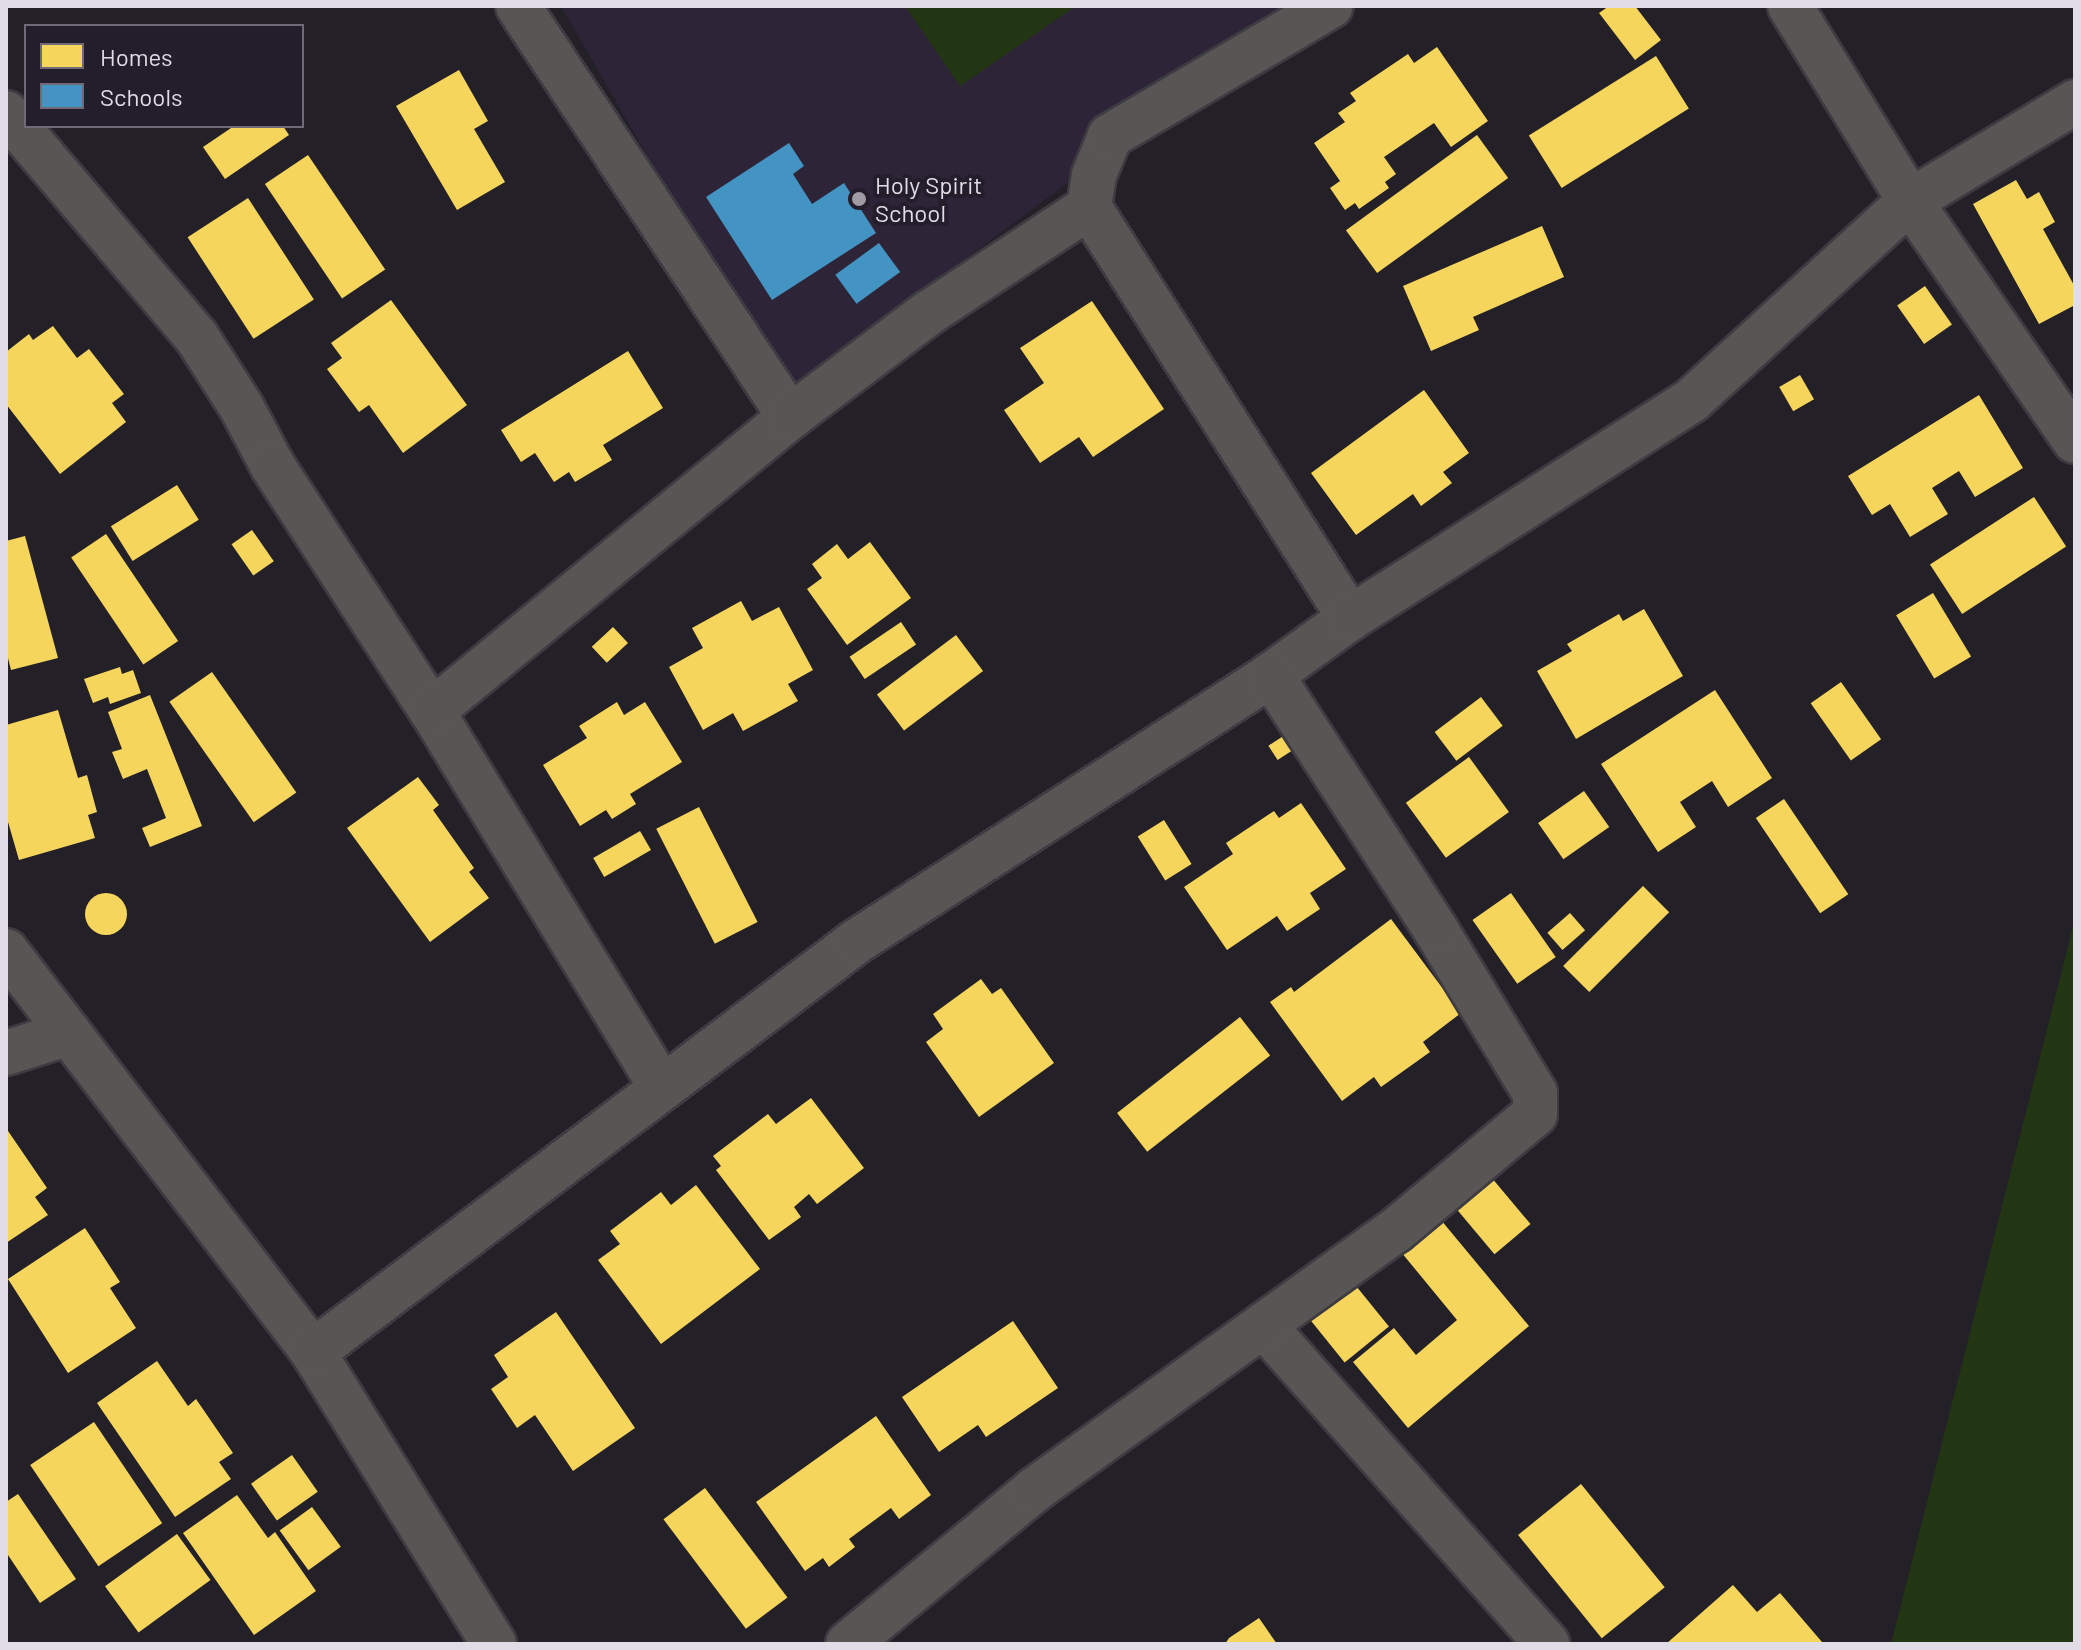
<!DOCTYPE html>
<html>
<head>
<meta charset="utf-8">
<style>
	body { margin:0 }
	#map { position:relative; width:2081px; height:1650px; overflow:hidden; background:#242028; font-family:Barlow,sans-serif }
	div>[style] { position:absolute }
	.built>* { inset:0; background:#2e2437 }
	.green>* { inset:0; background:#233614 }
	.homes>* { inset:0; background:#f6d55c; transform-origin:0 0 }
	.round { border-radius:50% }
	.schools>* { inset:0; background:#4393c3; transform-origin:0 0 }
	.roads { filter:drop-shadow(2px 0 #3e3b42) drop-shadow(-2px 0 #3e3b42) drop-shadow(0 2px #3e3b42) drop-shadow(0 -2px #3e3b42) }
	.minor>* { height:44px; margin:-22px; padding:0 22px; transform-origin:22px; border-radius:22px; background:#585654 }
	.dots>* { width:22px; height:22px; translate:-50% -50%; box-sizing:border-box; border:4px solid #241d2c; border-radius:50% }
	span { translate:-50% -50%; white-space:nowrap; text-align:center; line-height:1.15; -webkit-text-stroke:8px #241d2c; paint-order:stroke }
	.poi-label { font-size:24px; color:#e1dde7 }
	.left { translate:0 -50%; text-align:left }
	.frame { position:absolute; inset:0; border:8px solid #e1dde7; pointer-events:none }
	.legend { position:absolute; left:24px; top:24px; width:280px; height:104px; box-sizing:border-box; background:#241d2c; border:2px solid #706a77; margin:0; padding:10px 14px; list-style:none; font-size:24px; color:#e1dde7 }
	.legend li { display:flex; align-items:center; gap:16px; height:40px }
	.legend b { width:40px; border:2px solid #706a77 }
</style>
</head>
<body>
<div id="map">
	<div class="built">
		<div style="clip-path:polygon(561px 6px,1308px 6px,784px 392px)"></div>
	</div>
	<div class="green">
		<div style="clip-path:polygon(905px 6px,1076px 6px,960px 86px)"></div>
		<div style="clip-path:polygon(2075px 919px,2075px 1644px,1891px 1644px)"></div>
	</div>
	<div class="homes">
		<div style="clip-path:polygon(1609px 6px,1635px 6px,1661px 40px,1635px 60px,1599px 13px)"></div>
		<div style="clip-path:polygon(1437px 47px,1488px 121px,1451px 147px,1434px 123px,1384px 157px,1396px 174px,1385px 182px,1389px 188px,1359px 209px,1355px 203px,1345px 210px,1330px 188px,1340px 181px,1314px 143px,1345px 122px,1338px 113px,1356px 101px,1350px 93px,1408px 54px,1414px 63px)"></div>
		<div style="left:1656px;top:56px;width:62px;height:150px;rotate:58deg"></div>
		<div style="clip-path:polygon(459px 70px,488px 121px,474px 129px,505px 182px,457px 210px,396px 106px)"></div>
		<div style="clip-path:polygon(234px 126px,283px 126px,289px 135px,225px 179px,203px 147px)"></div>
		<div style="left:1477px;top:135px;width:53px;height:162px;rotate:54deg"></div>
		<div style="left:308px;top:155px;width:138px;height:52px;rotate:56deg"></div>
		<div style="clip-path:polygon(2016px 180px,2027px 199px,2039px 192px,2055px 222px,2043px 229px,2075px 287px,2075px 305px,2039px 324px,1973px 204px)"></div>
		<div style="left:248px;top:198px;width:121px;height:72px;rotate:57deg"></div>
		<div style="clip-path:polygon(1542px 226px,1564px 277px,1473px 317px,1479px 330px,1431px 351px,1403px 286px)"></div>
		<div style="left:1925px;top:286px;width:47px;height:34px;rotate:55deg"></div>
		<div style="clip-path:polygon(391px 300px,467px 405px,403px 453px,369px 405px,359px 412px,327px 369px,342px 358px,331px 343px)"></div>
		<div style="clip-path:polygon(1092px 301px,1164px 409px,1093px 457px,1079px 437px,1040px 463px,1004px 410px,1044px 383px,1020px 348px)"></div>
		<div style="clip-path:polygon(53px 326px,77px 358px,89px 349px,124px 394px,112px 403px,126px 422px,60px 474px,6px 404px,6px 352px,29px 334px,33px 340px)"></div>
		<div style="clip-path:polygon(628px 351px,663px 408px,603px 445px,612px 460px,575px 482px,569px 472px,554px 482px,535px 453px,521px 462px,501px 430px)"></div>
		<div style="left:1800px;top:375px;width:28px;height:24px;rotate:60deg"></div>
		<div style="clip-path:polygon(1424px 390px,1469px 453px,1443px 472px,1452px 483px,1421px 506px,1413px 494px,1356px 535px,1311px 473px)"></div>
		<div style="clip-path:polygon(1979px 395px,2023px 468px,1975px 497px,1959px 471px,1932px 488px,1948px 514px,1910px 537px,1890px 504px,1872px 515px,1848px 476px)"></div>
		<div style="left:177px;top:485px;width:41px;height:78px;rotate:58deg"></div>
		<div style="left:2034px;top:497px;width:59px;height:124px;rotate:57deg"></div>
		<div style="left:252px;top:530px;width:38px;height:25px;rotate:55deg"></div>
		<div style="left:106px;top:534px;width:129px;height:42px;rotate:56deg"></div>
		<div style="clip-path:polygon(25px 536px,58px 658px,11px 670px,6px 650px,6px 541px)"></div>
		<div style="clip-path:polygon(870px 542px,911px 598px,847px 645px,807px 589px,822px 578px,812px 564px,837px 544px,848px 559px)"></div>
		<div style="left:1933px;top:593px;width:74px;height:43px;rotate:59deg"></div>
		<div style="clip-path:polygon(741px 601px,752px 621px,779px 607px,813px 670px,788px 684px,798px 701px,743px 731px,733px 713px,703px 730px,669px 667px,703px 648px,692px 628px)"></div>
		<div style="clip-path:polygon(1644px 609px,1683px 676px,1576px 739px,1537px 671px,1572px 651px,1567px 644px,1619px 614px,1623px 621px)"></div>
		<div style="left:901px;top:622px;width:27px;height:62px;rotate:56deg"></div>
		<div style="left:613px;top:627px;width:22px;height:29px;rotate:47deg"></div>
		<div style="left:956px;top:635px;width:45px;height:99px;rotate:53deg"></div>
		<div style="clip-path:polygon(120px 667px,122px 674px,133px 670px,141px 693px,110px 704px,108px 697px,93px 703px,84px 679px)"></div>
		<div style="left:212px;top:672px;width:147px;height:52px;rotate:55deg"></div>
		<div style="left:1841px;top:682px;width:70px;height:37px;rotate:55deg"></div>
		<div style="clip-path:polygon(1715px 690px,1772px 778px,1728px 807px,1712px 781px,1680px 802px,1696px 827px,1658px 852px,1601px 764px)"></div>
		<div style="clip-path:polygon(150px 695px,202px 826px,150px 847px,142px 828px,166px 818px,147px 769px,123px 779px,112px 752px,122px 749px,108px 712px)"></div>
		<div style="left:1481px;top:697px;width:36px;height:58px;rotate:53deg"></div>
		<div style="clip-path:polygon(617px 702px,624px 715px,645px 702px,682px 762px,630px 794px,636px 804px,612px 819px,606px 810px,580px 826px,543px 765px,587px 738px,579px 726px)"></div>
		<div style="clip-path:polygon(58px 710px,78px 778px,87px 775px,97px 812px,88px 815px,95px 838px,19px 860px,6px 815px,6px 725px)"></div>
		<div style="left:1291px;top:731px;width:17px;height:27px;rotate:57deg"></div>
		<div style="left:1469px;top:757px;width:68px;height:78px;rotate:54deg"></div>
		<div style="clip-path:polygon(418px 777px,439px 805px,433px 810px,474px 868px,469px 872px,489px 898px,430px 942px,347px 828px)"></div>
		<div style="left:1584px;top:791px;width:44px;height:56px;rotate:55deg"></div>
		<div style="left:1784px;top:799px;width:115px;height:34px;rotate:56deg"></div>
		<div style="clip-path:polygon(1301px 803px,1346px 869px,1310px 893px,1320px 909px,1287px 931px,1277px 916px,1227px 950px,1184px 887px,1233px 854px,1226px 843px,1274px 811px,1279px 818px)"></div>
		<div style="left:699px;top:807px;width:129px;height:48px;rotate:63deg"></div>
		<div style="left:1164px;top:820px;width:52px;height:31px;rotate:58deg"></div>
		<div style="left:640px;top:831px;width:22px;height:54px;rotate:60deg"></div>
		<div style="left:1643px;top:886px;width:37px;height:113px;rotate:45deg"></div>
		<div class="round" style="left:85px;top:893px;width:42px;height:42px"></div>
		<div style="left:1511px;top:893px;width:78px;height:47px;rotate:55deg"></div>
		<div style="left:1570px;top:913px;width:23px;height:30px;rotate:49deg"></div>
		<div style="clip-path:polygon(1391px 919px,1461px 1013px,1423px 1042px,1430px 1052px,1381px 1087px,1374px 1077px,1342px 1101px,1270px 1002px,1291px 987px,1294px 992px)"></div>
		<div style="clip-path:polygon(981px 979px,992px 994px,1001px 988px,1054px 1063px,979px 1117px,926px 1042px,943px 1029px,933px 1014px)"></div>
		<div style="left:1240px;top:1017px;width:49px;height:156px;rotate:52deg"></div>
		<div style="clip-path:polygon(811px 1098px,864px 1168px,817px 1204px,809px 1194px,794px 1207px,801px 1217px,769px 1240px,716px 1170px,721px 1166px,713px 1156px,768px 1114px,776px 1124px)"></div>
		<div style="clip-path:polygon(6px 1128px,47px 1188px,35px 1197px,48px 1215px,6px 1243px)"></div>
		<div style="left:1481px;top:1165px;width:77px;height:47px;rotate:50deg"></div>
		<div style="clip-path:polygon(696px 1185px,760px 1269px,661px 1344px,598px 1260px,620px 1244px,610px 1231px,661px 1192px,671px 1205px)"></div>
		<div style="clip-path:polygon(1431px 1208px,1529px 1326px,1408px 1428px,1353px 1362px,1394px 1328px,1416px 1355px,1457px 1320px,1392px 1241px)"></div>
		<div style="clip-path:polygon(85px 1228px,120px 1282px,110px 1288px,136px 1328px,68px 1373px,8px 1279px)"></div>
		<div style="left:1348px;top:1276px;width:65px;height:57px;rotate:51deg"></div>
		<div style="clip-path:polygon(556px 1312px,635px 1428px,573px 1471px,535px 1415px,517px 1428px,491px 1389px,508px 1377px,494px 1355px)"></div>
		<div style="clip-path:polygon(1013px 1321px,1058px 1388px,986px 1437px,978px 1425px,939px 1452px,902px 1397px)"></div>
		<div style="clip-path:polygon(157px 1361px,188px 1406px,196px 1399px,233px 1453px,219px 1462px,231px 1479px,175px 1517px,97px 1403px)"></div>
		<div style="clip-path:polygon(876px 1416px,931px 1495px,899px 1519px,891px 1508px,849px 1539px,855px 1547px,829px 1567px,823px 1558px,805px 1571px,756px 1502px)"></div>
		<div style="left:94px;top:1422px;width:122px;height:77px;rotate:56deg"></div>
		<div style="left:292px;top:1455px;width:45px;height:50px;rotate:55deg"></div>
		<div style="left:1581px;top:1484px;width:133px;height:81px;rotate:51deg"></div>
		<div style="left:705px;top:1488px;width:137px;height:52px;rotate:53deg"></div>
		<div style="clip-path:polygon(18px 1494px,76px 1579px,40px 1603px,6px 1552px,6px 1502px)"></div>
		<div style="clip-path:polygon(237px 1495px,268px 1538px,275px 1532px,316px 1591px,254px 1635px,183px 1533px)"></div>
		<div style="left:312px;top:1507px;width:49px;height:40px;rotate:54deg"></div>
		<div style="left:177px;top:1534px;width:57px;height:89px;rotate:54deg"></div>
		<div style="clip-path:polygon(1733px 1585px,1757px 1612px,1780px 1593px,1822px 1642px,1666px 1644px)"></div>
		<div style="clip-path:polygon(1259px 1618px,1277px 1644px,1225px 1644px,1229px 1638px)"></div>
	</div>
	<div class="schools">
		<div style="clip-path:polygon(789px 143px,804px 166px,793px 174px,812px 204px,844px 183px,876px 233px,772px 300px,706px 197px)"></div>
		<div style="left:879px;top:243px;width:36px;height:54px;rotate:54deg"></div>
	</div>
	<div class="roads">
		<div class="minor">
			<div style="left:518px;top:6px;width:493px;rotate:56.5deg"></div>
			<div style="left:2075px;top:102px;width:192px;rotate:149deg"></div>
			<div style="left:1910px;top:201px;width:291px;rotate:55.5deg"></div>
			<div style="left:6px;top:113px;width:293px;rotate:49.6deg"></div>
			<div style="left:196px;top:336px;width:85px;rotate:57.4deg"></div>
			<div style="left:242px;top:408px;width:64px;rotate:62.2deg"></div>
			<div style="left:272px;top:465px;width:293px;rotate:57deg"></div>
			<div style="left:432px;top:711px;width:442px;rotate:58.6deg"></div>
			<div style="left:1089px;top:207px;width:487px;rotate:57.6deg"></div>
			<div style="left:432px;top:711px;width:463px;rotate:-39.4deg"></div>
			<div style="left:790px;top:417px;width:175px;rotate:-36.9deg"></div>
			<div style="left:930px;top:312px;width:191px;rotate:-33.4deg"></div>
			<div style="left:1089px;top:207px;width:32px;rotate:-81deg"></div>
			<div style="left:1094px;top:175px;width:42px;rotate:-67.7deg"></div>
			<div style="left:1110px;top:136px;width:256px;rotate:-30.5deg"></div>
			<div style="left:6px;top:951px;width:505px;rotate:52.56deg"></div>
			<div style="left:6px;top:1053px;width:66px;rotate:-17.6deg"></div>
			<div style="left:1264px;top:1326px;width:426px;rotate:48.3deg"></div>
			<div style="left:494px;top:1644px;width:344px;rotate:-121.8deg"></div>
			<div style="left:313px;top:1352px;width:682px;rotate:-37.07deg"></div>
			<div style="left:857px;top:941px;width:492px;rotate:-32.7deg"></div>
			<div style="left:1271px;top:675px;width:97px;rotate:-35.8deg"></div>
			<div style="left:1350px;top:618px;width:406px;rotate:-32.5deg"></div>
			<div style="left:1692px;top:400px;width:295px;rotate:-42.4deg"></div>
			<div style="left:1910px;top:201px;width:229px;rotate:-121.6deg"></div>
			<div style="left:848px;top:1644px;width:241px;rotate:-39.6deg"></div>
			<div style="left:1034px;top:1490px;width:444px;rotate:-35.7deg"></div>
			<div style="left:1395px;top:1231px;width:182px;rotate:-39.9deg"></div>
			<div style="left:1535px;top:1114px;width:21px;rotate:-90deg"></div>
			<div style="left:1535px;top:1093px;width:191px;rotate:-121.3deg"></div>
			<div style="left:1436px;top:930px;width:304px;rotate:-122.9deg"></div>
		</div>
	</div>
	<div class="dots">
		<div style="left:859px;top:199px;background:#9f9ba4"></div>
	</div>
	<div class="poi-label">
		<span class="left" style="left:875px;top:199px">Holy Spirit<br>School</span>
	</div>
	<div class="frame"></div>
	<ul class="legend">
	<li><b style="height:22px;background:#f6d55c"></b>Homes</li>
	<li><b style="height:22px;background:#4393c3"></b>Schools</li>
	</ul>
</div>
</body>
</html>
